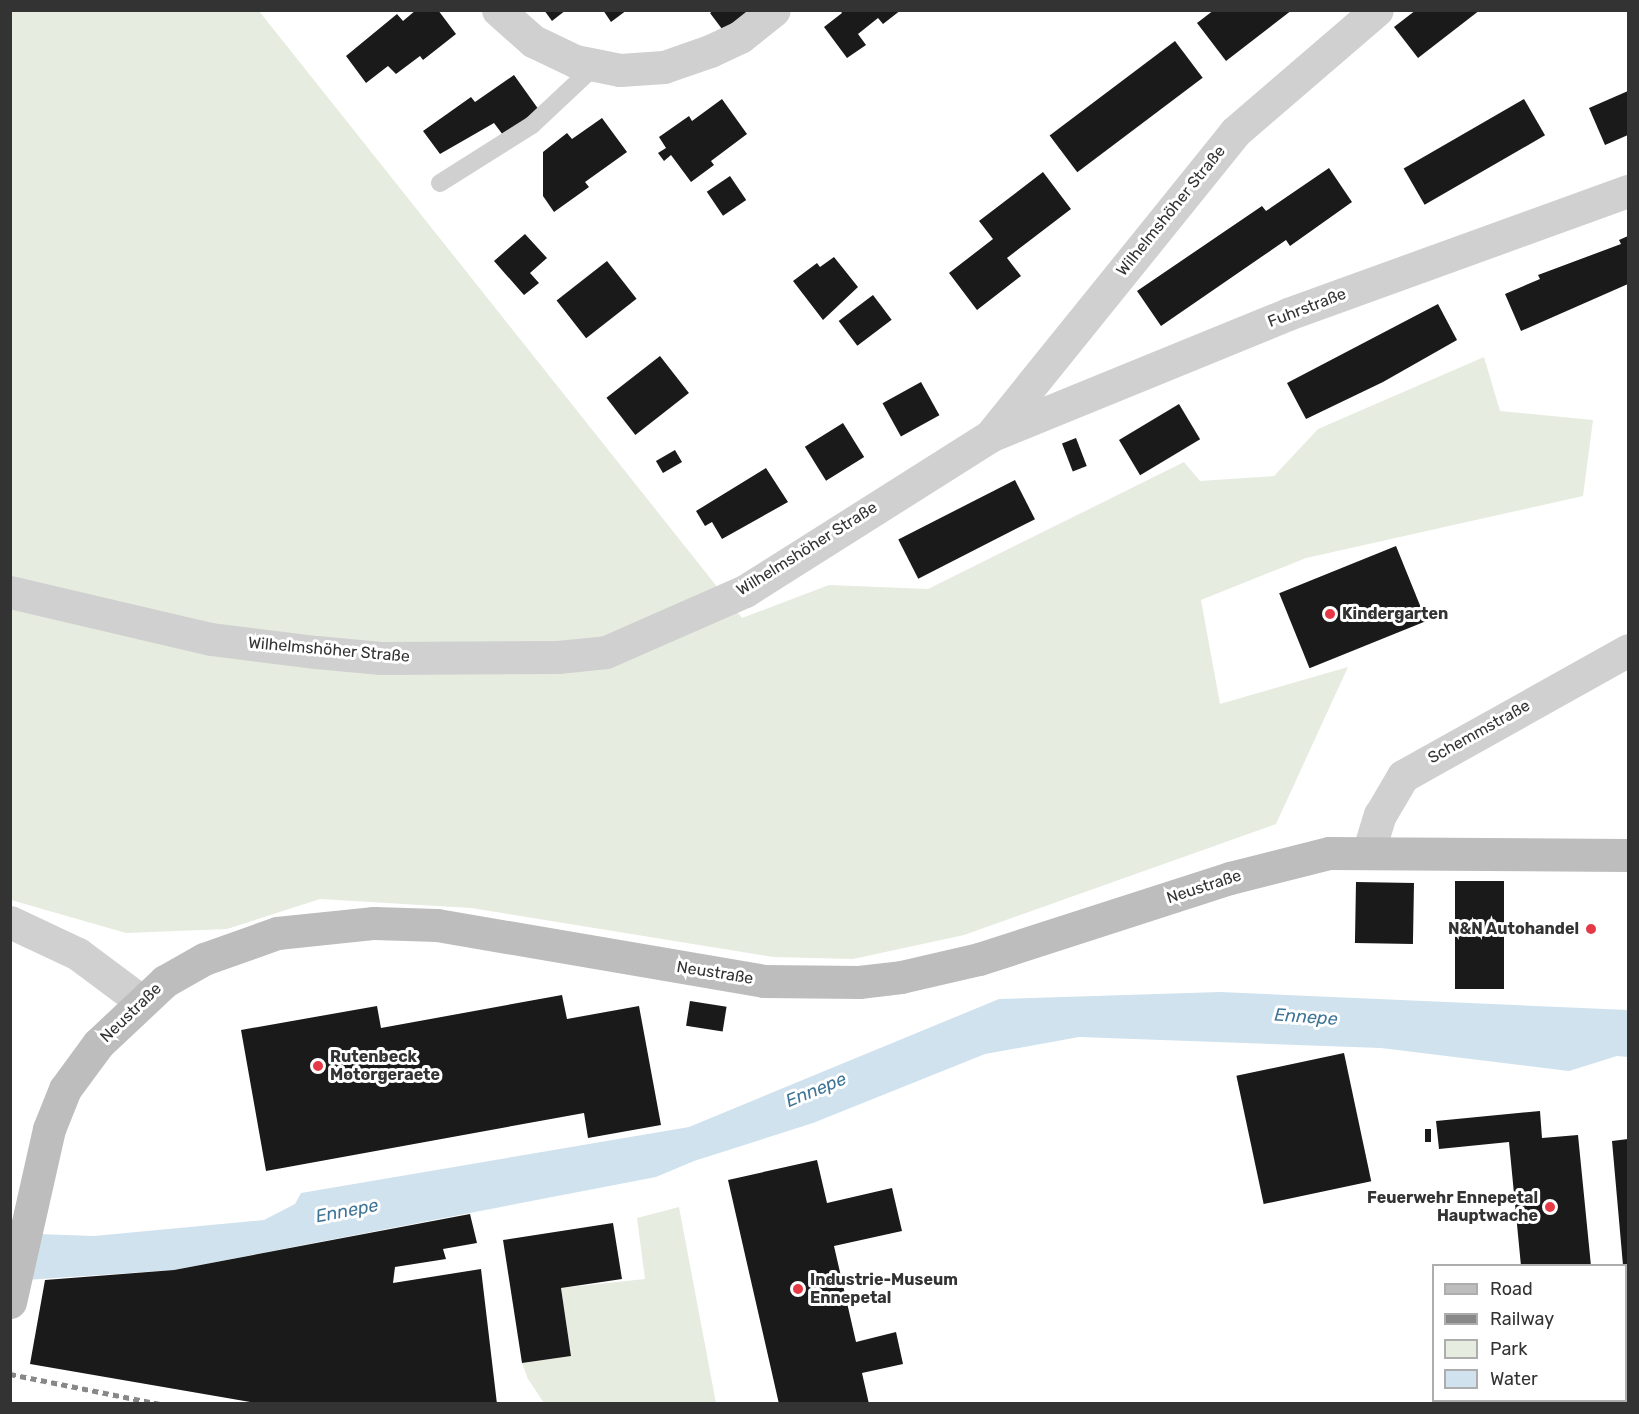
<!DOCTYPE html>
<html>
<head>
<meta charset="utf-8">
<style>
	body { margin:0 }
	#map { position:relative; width:1639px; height:1414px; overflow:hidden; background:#fff; font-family:Rubik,sans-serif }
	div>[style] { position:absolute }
	.green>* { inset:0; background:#e6ecdf }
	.water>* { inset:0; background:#cfe2ee }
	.building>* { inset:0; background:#1a1a1a; transform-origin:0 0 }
	.service>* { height:18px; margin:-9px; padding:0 9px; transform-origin:9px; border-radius:9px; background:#d0d0d0 }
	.minor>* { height:33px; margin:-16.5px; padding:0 16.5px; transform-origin:16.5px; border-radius:16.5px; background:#d0d0d0 }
	.secondary>* { height:33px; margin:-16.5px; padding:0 16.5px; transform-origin:16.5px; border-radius:16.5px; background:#bdbdbd }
	.rail>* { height:4.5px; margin-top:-2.25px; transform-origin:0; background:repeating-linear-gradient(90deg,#888 0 6px,transparent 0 10.5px) }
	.dots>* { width:16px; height:16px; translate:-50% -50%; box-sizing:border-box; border:3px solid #fff; border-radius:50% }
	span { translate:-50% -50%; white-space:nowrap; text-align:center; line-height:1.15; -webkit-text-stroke:6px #fff; paint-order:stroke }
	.street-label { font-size:16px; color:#333 }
	.poi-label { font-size:16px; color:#333; font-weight:700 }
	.left { translate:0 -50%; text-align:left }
	.right { translate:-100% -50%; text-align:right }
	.water-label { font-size:18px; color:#3f7597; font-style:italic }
	.frame { position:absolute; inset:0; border:12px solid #333; pointer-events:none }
	.legend { position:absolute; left:1432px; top:1264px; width:195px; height:138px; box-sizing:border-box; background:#fff; border:2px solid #adadad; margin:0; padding:8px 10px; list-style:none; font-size:18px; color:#333 }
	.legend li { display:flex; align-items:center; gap:12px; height:30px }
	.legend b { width:30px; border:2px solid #adadad }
</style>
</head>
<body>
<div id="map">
	<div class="green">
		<div style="clip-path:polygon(10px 11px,259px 11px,742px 618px,829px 585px,928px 589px,1184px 462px,1200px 481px,1274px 476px,1318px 429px,1484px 357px,1500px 411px,1593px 420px,1583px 496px,1306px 558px,1201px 600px,1220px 704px,1348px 667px,1276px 824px,964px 935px,853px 959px,773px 957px,471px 908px,320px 899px,227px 929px,126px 933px,11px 900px)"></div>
		<div style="clip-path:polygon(679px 1207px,716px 1403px,544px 1403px,528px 1379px,522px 1363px,571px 1356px,561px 1288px,645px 1279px,637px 1218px)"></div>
	</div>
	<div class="water">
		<div style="clip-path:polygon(1220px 992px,1628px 1010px,1628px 1057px,1617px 1056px,1569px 1071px,1381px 1048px,1079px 1037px,985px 1054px,813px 1123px,694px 1161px,656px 1177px,174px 1270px,11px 1281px,10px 1233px,94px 1236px,264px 1220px,295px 1204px,301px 1193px,689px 1127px,999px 999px)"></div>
	</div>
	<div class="building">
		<div style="clip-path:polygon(416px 10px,438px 10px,456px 34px,423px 60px,420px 56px,396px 74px,388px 66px,366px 83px,346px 56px,397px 14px,403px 21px)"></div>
		<div style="clip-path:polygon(544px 10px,566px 10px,552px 21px)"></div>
		<div style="clip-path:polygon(603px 10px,627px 10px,611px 22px)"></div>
		<div style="clip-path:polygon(714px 10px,745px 10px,749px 15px,725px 33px,710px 13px)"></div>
		<div style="clip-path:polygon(840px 10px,901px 10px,883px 24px,878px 18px,858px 34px,866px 45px,847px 58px,824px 27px,842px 13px)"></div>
		<div style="clip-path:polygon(1214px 10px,1292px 10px,1226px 61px,1197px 23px)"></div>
		<div style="clip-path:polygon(1416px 10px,1480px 10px,1418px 58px,1394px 27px)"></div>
		<div style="left:1175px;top:41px;width:46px;height:157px;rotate:53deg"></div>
		<div style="clip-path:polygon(514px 75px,539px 110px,503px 135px,494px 123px,440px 154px,423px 131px,471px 97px,475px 102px)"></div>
		<div style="clip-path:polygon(1628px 91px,1628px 135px,1605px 145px,1589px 108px)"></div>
		<div style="clip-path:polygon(722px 99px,747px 134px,711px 161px,714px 165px,691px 182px,671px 155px,664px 161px,658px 153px,666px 148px,659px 137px,689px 116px,692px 121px)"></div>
		<div style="left:1524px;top:99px;width:42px;height:139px;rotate:60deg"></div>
		<div style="clip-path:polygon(602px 118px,627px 152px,585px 182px,589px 187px,554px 212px,543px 196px,543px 152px,567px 133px,572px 139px)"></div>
		<div style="clip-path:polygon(1329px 168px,1352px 202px,1290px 246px,1286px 240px,1161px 326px,1137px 291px,1262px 206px,1266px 211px)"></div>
		<div style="clip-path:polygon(1043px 172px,1071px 209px,1007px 258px,1021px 276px,977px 310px,949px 273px,993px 239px,979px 221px)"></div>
		<div style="left:730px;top:176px;width:29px;height:28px;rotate:56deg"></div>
		<div style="clip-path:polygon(525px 234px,547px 258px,530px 273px,539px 283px,524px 295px,494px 261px)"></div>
		<div style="clip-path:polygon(1628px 236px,1628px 284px,1521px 331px,1505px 294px,1540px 279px,1538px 275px,1621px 244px,1619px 240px)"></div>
		<div style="clip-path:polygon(834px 257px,858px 287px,823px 320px,793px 281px,817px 263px,820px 267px)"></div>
		<div style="left:607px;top:261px;width:48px;height:64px;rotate:52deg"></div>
		<div style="left:873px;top:295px;width:31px;height:43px;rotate:53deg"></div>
		<div style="clip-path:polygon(1438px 304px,1457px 340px,1383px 382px,1306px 419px,1287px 383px)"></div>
		<div style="left:660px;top:356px;width:47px;height:68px;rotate:52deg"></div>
		<div style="left:921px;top:382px;width:38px;height:44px;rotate:61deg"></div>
		<div style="left:1179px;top:404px;width:41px;height:70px;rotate:59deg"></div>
		<div style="left:843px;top:423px;width:40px;height:45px;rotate:58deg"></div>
		<div style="left:1076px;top:438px;width:30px;height:15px;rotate:69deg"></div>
		<div style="left:675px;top:450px;width:14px;height:22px;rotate:60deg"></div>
		<div style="clip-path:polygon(766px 468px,788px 502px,722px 539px,712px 522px,705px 526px,696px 511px)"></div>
		<div style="left:1015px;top:480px;width:44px;height:131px;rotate:63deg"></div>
		<div style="left:1396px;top:546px;width:81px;height:126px;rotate:68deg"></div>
		<div style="left:1455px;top:881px;width:49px;height:108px"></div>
		<div style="left:1356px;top:882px;width:58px;height:61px;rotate:1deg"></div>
		<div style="clip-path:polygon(562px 995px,567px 1019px,639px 1006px,661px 1125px,588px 1138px,584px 1113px,266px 1171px,241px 1030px,377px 1006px,381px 1028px)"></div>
		<div style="left:690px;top:1001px;width:37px;height:25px;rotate:9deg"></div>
		<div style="left:1344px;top:1053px;width:131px;height:110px;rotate:78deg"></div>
		<div style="clip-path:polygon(1540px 1111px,1542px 1138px,1578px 1135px,1591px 1266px,1521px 1266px,1509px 1142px,1439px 1149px,1436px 1121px)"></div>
		<div style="left:1425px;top:1129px;width:6px;height:13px"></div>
		<div style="clip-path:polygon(1628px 1139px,1628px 1299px,1626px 1299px,1612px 1141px)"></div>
		<div style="clip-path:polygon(817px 1160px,827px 1203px,892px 1188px,902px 1231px,834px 1246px,856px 1342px,896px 1332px,903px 1364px,862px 1373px,869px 1404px,779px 1404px,728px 1180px)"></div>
		<div style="clip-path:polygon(470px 1214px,477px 1243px,443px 1249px,446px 1259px,395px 1267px,393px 1283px,481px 1269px,497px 1404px,262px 1404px,30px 1364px,45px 1280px,174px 1270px)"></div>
		<div style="clip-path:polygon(613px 1223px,622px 1279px,561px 1288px,571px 1356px,522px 1363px,503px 1240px)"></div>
		<div style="clip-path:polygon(1482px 1400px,1570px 1400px,1570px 1402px,1482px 1404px)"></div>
		<div style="left:1575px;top:1400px;width:28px;height:4px"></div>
	</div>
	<div class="service">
		<div style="left:440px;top:183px;width:109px;rotate:-32.2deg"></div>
		<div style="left:532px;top:125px;width:88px;rotate:-43.2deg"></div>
	</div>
	<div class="minor">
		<div style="left:498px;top:10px;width:47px;rotate:41.5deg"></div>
		<div style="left:533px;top:41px;width:47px;rotate:25.5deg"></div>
		<div style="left:575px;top:61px;width:46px;rotate:11.3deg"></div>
		<div style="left:620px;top:70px;width:44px;rotate:-3.9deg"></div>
		<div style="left:664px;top:67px;width:49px;rotate:-19.2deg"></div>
		<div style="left:710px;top:51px;width:33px;rotate:-25deg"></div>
		<div style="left:740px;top:37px;width:43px;rotate:-38.5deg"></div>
		<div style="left:992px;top:435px;width:320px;rotate:-22.2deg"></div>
		<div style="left:1288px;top:314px;width:362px;rotate:-19.9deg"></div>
		<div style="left:10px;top:592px;width:206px;rotate:13.2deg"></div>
		<div style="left:211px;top:639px;width:106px;rotate:7.1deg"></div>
		<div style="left:316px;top:652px;width:65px;rotate:5.3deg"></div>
		<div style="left:381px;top:658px;width:177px;rotate:-0.3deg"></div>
		<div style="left:558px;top:657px;width:48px;rotate:-5.9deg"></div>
		<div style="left:606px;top:652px;width:152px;rotate:-23.7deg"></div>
		<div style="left:745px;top:591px;width:290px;rotate:-32.3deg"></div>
		<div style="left:990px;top:436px;width:390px;rotate:-51.1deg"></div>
		<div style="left:1235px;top:132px;width:187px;rotate:-40.7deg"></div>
		<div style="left:1369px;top:850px;width:37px;rotate:-73deg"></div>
		<div style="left:1380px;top:815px;width:45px;rotate:-59.5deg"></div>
		<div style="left:1403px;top:776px;width:258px;rotate:-29.2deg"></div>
		<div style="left:10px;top:922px;width:75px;rotate:25.2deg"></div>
		<div style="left:78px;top:954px;width:79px;rotate:36.7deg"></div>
	</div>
	<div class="secondary">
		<div style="left:10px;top:1302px;width:177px;rotate:-77.3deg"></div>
		<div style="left:49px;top:1129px;width:43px;rotate:-68.2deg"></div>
		<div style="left:65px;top:1089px;width:56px;rotate:-53.7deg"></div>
		<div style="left:98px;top:1044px;width:92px;rotate:-43.2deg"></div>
		<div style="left:165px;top:981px;width:45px;rotate:-29.4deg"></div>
		<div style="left:204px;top:959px;width:77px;rotate:-19.6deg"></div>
		<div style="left:277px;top:933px;width:98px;rotate:-5.9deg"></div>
		<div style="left:374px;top:923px;width:63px;rotate:1.8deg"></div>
		<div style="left:437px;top:925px;width:332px;rotate:9.7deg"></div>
		<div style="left:764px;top:981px;width:95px;rotate:0.6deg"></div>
		<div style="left:859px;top:982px;width:42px;rotate:-6.8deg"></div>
		<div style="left:901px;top:977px;width:80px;rotate:-13deg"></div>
		<div style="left:979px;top:959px;width:264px;rotate:-17.9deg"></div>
		<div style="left:1230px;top:878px;width:102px;rotate:-14.2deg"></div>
		<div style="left:1329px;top:853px;width:299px;rotate:0.4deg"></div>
	</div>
	<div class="rail">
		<div style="left:10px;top:1374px;width:153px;rotate:11.3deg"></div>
	</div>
	<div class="dots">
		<div style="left:1330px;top:614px;background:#e63946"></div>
		<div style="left:1591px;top:929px;background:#e63946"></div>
		<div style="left:318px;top:1066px;background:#e63946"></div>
		<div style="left:1550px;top:1207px;background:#e63946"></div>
		<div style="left:798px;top:1289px;background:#e63946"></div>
	</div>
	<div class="street-label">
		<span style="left:1171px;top:211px;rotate:-51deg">Wilhelmshöher Straße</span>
		<span style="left:1307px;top:308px;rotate:-21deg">Fuhrstraße</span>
		<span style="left:807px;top:549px;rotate:-32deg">Wilhelmshöher Straße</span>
		<span style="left:329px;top:650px;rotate:5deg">Wilhelmshöher Straße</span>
		<span style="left:1479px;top:732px;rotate:-29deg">Schemmstraße</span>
		<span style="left:1204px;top:887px;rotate:-18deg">Neustraße</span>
		<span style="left:715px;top:973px;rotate:9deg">Neustraße</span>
		<span style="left:131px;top:1013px;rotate:-44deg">Neustraße</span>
	</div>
	<div class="poi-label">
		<span class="left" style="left:1342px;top:614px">Kindergarten</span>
		<span class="right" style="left:1579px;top:929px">N&amp;N Autohandel</span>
		<span class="left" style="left:330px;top:1066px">Rutenbeck<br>Motorgeraete</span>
		<span class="right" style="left:1538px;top:1207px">Feuerwehr Ennepetal<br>Hauptwache</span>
		<span class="left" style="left:810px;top:1289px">Industrie-Museum<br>Ennepetal</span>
	</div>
	<div class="water-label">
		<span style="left:1306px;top:1017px;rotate:4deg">Ennepe</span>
		<span style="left:816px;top:1090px;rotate:-22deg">Ennepe</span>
		<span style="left:347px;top:1211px;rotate:-11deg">Ennepe</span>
	</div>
	<div class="frame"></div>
	<ul class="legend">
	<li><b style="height:8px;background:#bdbdbd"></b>Road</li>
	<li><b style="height:8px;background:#888"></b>Railway</li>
	<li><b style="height:16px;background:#e6ecdf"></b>Park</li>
	<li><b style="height:16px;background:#cfe2ee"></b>Water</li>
	</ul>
</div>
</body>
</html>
